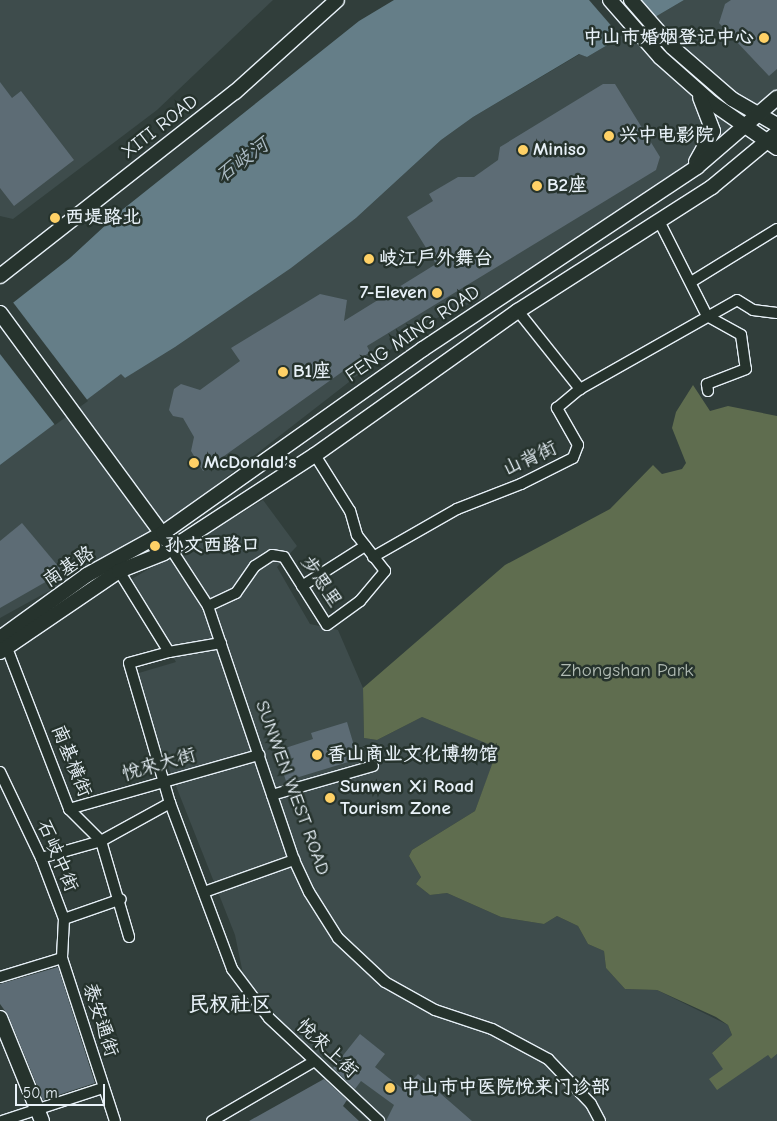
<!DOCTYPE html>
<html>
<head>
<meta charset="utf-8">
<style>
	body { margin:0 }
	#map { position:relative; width:777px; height:1121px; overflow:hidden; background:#313e3b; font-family:"Comic Neue","LXGW WenKai TC",sans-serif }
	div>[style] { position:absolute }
	.built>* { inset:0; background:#3e4c4c }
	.green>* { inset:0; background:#5f6d4f }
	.water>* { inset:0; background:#657e88 }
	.pier>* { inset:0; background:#313e3b }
	.building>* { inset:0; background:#5d6c75 }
	.roads { filter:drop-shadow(1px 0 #e8f1f8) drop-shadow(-1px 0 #e8f1f8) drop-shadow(0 1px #e8f1f8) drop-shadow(0 -1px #e8f1f8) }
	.street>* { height:10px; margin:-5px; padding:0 5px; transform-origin:5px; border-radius:5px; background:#26332d }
	.secondary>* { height:14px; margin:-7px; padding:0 7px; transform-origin:7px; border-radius:7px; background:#26332d }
	.dots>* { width:14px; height:14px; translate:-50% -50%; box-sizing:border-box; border:2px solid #26332d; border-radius:50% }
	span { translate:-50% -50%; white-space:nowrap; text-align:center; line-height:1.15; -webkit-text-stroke:5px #26332d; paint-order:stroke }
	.poi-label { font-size:19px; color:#e8f1f8; font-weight:700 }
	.right { translate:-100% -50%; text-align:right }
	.left { translate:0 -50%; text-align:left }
	.street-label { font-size:19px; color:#e8f1f8 }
	.park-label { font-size:19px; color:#b1bcb4 }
	.water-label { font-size:20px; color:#adbdc6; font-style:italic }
	.quarter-label { font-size:21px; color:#e8f1f8; font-weight:700 }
	.scale { position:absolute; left:15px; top:1084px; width:90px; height:22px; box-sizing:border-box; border:2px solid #e8f1f8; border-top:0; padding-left:6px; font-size:15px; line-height:18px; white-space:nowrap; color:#e8f1f8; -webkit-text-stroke:4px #26332d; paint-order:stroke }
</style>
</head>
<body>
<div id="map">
	<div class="built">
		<div style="clip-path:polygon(0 0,273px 0,157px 110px,13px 219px,0 216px)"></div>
		<div style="clip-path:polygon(684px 0,777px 0,777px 90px,701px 156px,521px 282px,425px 323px,193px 503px,127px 548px,0 618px,0 465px,121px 373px,125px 378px,356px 218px,441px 140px,473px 117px,580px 54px,587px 57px)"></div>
		<div style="clip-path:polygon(263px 500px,297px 546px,277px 567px,310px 624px,338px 630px,363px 688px,364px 738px,377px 740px,422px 717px,499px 748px,475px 811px,412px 850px,409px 856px,421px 877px,416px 884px,430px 895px,447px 893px,501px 917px,544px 924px,557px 916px,578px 926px,588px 944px,604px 951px,606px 968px,625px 989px,657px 990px,728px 1025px,732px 1035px,712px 1053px,768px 1055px,771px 1059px,777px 1054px,777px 1121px,368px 1121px,250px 1008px,235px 935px,132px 675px,176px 662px,127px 582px)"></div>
	</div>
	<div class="green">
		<div style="clip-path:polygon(693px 385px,710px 411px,728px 406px,777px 416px,777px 1054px,771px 1059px,768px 1055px,717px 1090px,709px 1079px,723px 1069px,712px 1053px,732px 1035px,728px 1025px,716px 1017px,657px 990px,625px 989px,606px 968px,604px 951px,588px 944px,578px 926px,557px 916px,544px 924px,501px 917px,447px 893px,430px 895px,416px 884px,421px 877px,409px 856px,412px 850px,475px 811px,498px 748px,422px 717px,377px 740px,364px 738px,363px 688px,505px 565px,610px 509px,653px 465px,662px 474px,682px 469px,686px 463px,672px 428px,676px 412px)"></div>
	</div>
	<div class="water">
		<div style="clip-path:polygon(394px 0,684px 0,587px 57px,579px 54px,473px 117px,441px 140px,356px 218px,291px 268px,175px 347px,125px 378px,121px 374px,0 465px,0 313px,70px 258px,122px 210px,359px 21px)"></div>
	</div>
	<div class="pier">
		<div style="clip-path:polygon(589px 0,638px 0,654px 18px,621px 37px)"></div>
		<div style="clip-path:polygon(12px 301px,88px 401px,55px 425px,0 354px,0 310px)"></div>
	</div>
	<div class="building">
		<div style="clip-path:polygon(731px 0,777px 0,777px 69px,769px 76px,719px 23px,725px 4px)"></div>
		<div style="clip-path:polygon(0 82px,12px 98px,21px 91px,74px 160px,14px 206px,0 188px)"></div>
		<div style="clip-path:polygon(603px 84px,615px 84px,660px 157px,656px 170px,367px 346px,370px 352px,203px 471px,191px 451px,194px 437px,183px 418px,173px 416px,169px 410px,174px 389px,181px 384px,200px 390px,240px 361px,231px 348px,320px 294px,347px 300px,344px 321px,436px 264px,407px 217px,433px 201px,429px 194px,458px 177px,474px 177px,498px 160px,500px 147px)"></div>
		<div style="clip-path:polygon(22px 523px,63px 572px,0 608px,0 541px)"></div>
		<div style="clip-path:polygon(347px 722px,358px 759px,286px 781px,276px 751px,313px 739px,311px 733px)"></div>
		<div style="clip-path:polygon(58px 967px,95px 1083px,43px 1100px,8px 1015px,0 1004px,0 984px)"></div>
		<div style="clip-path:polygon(360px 1034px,385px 1054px,375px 1067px,404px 1090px,418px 1074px,472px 1121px,386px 1121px,394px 1105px,361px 1081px,355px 1089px,333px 1068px)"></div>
		<div style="clip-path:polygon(324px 1079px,347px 1100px,343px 1106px,359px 1121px,249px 1121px)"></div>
	</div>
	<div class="roads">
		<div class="street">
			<div style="left:659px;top:221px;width:106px;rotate:63.2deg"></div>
			<div style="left:707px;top:316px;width:39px;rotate:29deg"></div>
			<div style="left:741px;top:335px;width:34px;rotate:82deg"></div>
			<div style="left:746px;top:369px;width:42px;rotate:159deg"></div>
			<div style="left:707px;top:384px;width:7px;rotate:82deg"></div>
			<div style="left:691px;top:282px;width:101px;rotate:-31.6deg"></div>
			<div style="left:518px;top:311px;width:100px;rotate:51.5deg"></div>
			<div style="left:171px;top:549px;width:68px;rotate:57deg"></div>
			<div style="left:208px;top:606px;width:268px;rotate:71.3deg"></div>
			<div style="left:294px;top:860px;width:35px;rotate:65deg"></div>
			<div style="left:309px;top:892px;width:54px;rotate:57.8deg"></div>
			<div style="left:338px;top:938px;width:64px;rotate:43.1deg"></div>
			<div style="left:385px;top:982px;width:57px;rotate:29.2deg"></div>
			<div style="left:435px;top:1010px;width:60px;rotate:18.4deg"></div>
			<div style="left:492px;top:1029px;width:64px;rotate:28.2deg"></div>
			<div style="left:548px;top:1059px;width:62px;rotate:46.3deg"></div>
			<div style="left:591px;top:1104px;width:19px;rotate:62deg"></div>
			<div style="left:373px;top:557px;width:97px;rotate:-29.7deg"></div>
			<div style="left:457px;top:509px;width:69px;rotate:-21.3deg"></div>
			<div style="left:521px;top:484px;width:58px;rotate:-26.6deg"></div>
			<div style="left:573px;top:458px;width:14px;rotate:-69deg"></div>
			<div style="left:578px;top:445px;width:43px;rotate:-119.6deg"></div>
			<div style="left:557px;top:408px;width:30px;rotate:-40deg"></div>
			<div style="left:580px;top:389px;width:180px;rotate:-29.5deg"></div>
			<div style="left:737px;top:300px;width:19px;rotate:32deg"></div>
			<div style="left:753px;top:310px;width:24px;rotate:7deg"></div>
			<div style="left:119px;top:571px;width:95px;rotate:58.3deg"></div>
			<div style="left:302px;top:586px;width:75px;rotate:-32.4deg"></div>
			<div style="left:208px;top:606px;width:31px;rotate:-25deg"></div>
			<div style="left:236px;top:593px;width:33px;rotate:-55deg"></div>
			<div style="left:255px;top:566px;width:20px;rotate:-33deg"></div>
			<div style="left:272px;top:555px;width:12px;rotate:9deg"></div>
			<div style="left:284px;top:557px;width:80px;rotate:57.7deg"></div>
			<div style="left:327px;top:625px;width:41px;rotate:-36deg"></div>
			<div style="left:360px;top:601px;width:39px;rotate:-50deg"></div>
			<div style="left:385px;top:571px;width:46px;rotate:-127.9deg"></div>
			<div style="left:357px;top:535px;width:25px;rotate:-106deg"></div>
			<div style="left:350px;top:511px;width:66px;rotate:-122deg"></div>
			<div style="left:221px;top:643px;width:53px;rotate:170.2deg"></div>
			<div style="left:169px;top:652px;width:41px;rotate:164.6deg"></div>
			<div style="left:129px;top:663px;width:146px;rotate:73.7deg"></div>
			<div style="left:170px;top:803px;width:177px;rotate:69.5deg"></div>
			<div style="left:232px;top:969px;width:61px;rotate:52.9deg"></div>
			<div style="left:269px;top:1018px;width:151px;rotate:43.1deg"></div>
			<div style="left:7px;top:648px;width:173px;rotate:68.9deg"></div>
			<div style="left:69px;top:809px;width:45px;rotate:45deg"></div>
			<div style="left:101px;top:841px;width:100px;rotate:73.7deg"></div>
			<div style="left:0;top:772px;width:95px;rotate:64.5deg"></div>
			<div style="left:41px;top:858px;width:65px;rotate:69.3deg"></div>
			<div style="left:64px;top:919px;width:39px;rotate:93deg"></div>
			<div style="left:62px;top:958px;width:171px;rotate:72deg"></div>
			<div style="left:272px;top:795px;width:105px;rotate:-16deg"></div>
			<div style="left:69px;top:809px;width:198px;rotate:-15.9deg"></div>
			<div style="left:41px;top:858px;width:62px;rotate:-15.8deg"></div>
			<div style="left:101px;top:841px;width:79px;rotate:-28.8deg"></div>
			<div style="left:204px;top:892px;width:96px;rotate:-19.6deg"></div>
			<div style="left:64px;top:919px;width:60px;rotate:-19.3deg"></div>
			<div style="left:0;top:977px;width:65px;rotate:-17deg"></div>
			<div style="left:2px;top:1121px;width:106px;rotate:-18.1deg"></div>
			<div style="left:212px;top:1121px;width:117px;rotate:-30.3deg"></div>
		</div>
		<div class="secondary">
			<div style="left:610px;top:0;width:76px;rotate:48.7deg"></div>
			<div style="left:660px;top:57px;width:69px;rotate:41.5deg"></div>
			<div style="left:712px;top:103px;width:79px;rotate:34.7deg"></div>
			<div style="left:631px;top:0;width:62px;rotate:48.9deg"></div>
			<div style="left:672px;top:47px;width:79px;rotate:40.9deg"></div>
			<div style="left:732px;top:99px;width:52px;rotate:30deg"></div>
			<div style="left:696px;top:162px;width:35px;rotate:-61deg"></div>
			<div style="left:713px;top:131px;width:36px;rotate:-111deg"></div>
			<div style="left:0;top:276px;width:298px;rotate:-38.1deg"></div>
			<div style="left:235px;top:92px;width:137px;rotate:-42deg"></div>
			<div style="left:0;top:313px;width:282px;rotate:53.7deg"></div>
			<div style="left:0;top:638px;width:107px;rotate:-35.9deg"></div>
			<div style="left:87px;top:575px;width:87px;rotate:-28.9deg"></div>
			<div style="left:163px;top:533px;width:319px;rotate:-35.3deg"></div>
			<div style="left:423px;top:349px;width:329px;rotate:-33.6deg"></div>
			<div style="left:697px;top:167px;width:106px;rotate:-40.8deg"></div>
			<div style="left:0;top:652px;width:144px;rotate:-34.2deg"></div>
			<div style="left:119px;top:571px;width:48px;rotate:-21.8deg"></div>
			<div style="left:164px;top:553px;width:180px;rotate:-33deg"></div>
			<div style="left:315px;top:455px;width:249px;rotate:-35.4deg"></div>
			<div style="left:518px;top:311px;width:230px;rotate:-32.6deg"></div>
			<div style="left:712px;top:187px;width:85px;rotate:-39.7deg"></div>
			<div style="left:0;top:1018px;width:111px;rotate:67.8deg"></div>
		</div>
	</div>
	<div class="dots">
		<div style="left:764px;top:38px;background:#ffd166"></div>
		<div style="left:609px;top:136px;background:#ffd166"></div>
		<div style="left:523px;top:150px;background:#ffd166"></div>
		<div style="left:537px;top:186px;background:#ffd166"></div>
		<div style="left:55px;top:218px;background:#ffd166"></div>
		<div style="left:369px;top:259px;background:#ffd166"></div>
		<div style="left:437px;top:293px;background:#ffd166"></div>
		<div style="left:283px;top:372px;background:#ffd166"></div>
		<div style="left:194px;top:463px;background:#ffd166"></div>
		<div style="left:155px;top:546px;background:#ffd166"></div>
		<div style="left:317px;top:755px;background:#ffd166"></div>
		<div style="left:330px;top:798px;background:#ffd166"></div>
		<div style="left:390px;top:1088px;background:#ffd166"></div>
	</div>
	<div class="poi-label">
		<span class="right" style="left:754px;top:38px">中山市婚姻登记中心</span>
		<span class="left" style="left:619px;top:136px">兴中电影院</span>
		<span class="left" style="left:533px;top:150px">Miniso</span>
		<span class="left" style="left:547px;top:186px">B2座</span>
		<span class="left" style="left:65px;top:218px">西堤路北</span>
		<span class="left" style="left:379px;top:259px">岐江户外舞台</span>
		<span class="right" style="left:427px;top:293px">7-Eleven</span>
		<span class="left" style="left:293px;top:372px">B1座</span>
		<span class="left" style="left:204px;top:463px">McDonald's</span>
		<span class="left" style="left:165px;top:546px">孙文西路口</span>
		<span class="left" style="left:327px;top:755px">香山商业文化博物馆</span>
		<span class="left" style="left:340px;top:798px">Sunwen Xi Road<br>Tourism Zone</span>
		<span class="left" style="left:401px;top:1088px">中山市中医院悦来门诊部</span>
	</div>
	<div class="street-label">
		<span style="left:160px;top:127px;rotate:-38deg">XITI ROAD</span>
		<span style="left:413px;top:334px;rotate:-34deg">FENG MING ROAD</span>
		<span style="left:530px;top:459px;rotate:-25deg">山背街</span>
		<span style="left:69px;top:567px;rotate:-34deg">南基路</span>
		<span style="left:321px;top:582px;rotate:57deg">步思里</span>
		<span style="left:71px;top:761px;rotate:68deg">南基橫街</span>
		<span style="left:159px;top:765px;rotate:-16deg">悅來大街</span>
		<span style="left:292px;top:788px;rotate:70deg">SUNWEN WEST ROAD</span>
		<span style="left:57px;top:856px;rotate:67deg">石岐中街</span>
		<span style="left:100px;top:1020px;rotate:72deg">泰安通街</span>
		<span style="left:327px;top:1049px;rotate:43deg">悅來上街</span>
	</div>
	<div class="park-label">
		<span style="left:627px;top:671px">Zhongshan Park</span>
	</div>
	<div class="water-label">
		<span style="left:242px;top:160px;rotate:-37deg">石岐河</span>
	</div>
	<div class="quarter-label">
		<span style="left:230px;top:1004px">民权社区</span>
	</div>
	<div class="scale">50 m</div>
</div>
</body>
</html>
